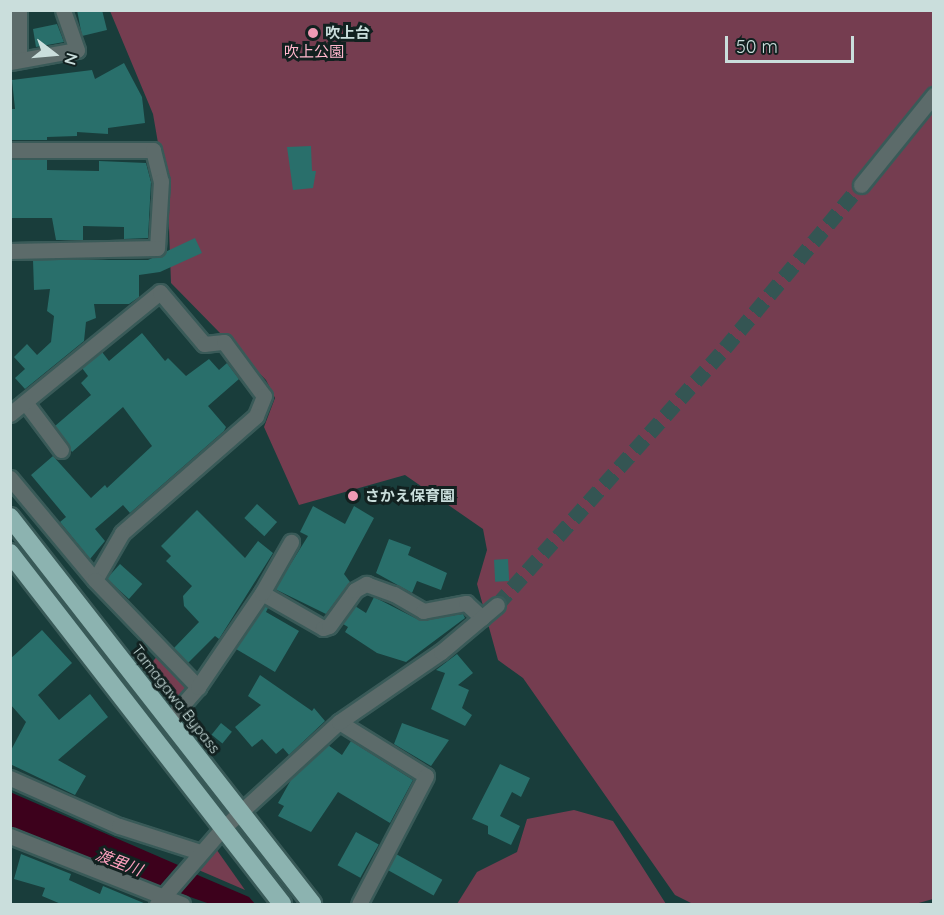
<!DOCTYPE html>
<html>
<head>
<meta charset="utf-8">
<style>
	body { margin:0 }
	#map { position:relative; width:944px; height:915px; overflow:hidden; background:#193d3b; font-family:Quicksand,"Noto Sans JP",sans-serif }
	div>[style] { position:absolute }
	.green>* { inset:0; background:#753d50 }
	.water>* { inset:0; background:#3d011c }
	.building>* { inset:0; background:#296f6b; transform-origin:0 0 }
	.street-tunnel>* { height:15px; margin-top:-7.5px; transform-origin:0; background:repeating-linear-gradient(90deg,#345553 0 15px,transparent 0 23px) }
	.roads { filter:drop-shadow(2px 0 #395a58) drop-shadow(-2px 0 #395a58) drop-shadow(0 2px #395a58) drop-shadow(0 -2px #395a58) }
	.street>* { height:15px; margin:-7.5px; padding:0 7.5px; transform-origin:7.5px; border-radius:7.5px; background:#5c6b6a }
	.highway>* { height:18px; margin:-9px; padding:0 9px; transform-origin:9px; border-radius:9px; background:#8cb3b0 }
	.dots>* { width:16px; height:16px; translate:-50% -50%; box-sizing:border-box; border:3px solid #122120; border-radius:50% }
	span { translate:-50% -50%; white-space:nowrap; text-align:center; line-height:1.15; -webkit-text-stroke:6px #122120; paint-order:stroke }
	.poi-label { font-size:15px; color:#cadedc; font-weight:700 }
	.left { translate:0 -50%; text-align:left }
	.park-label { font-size:15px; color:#ffb7cc }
	.street-label { font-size:15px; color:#cadedc }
	.water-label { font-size:16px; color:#fea0be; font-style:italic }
	.frame { position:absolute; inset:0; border:12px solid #cadedc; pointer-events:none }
	.north { position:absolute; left:24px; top:24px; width:60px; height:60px; -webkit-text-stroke:4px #122120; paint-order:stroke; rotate:106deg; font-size:16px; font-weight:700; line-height:24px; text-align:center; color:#cadedc }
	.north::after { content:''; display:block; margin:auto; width:21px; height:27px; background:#cadedc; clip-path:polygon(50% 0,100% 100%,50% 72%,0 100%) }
	.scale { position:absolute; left:725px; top:36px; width:129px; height:27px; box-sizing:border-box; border:3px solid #cadedc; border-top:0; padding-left:8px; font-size:18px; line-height:21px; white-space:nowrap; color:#cadedc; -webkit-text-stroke:4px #122120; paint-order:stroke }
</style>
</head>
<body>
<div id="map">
	<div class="green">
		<div style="clip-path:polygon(110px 11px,933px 11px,933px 899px,915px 904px,693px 904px,675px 895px,523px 678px,498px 660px,477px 584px,487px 550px,483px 529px,405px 475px,299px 505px,264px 427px,275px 398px,266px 380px,171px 283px,168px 201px,153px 114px)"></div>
		<div style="clip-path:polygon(159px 654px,190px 687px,176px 700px,149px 666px)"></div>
		<div style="clip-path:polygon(574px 810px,613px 821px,666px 904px,457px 904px,477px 872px,517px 852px,527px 819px)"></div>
		<div style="clip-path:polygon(214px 846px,245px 890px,194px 868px)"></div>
	</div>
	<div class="water">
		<div style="clip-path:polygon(10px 792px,178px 865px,158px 888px,11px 831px)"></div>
		<div style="clip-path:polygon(193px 873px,249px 897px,255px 904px,210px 904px,176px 892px)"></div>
	</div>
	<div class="building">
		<div style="clip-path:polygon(77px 10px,102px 10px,107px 30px,82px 36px)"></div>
		<div style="clip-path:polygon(57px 24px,64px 42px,36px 47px,33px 29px)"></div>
		<div style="clip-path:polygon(124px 63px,142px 97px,145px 123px,108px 128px,108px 134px,77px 132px,77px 136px,47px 137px,47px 140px,10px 140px,10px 109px,15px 109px,12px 80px,92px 70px,95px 79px)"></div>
		<div style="clip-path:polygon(311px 146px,312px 171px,316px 171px,313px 188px,293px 190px,287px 147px)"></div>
		<div style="clip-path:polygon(10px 160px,47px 160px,47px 170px,99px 171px,99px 161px,146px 163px,151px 182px,148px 238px,124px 239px,124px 227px,83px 226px,83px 240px,56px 240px,52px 218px,10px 218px)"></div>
		<div style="clip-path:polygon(195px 238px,202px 253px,160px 272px,139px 275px,139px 297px,129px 304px,94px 304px,96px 318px,86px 322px,84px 341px,25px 389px,15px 378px,25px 369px,14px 357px,27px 344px,37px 355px,51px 342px,54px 316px,47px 311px,50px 289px,34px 290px,33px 260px,148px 260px)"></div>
		<div style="clip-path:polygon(142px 333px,165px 361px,168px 358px,186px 376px,209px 359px,219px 370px,227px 363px,239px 379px,208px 406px,226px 427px,224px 431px,130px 513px,123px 505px,95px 529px,105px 541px,90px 559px,60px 522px,66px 517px,31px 475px,53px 456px,91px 498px,105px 485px,107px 488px,152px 446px,123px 407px,72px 452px,55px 426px,91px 395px,81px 383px,88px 376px,82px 368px,102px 352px,109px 361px)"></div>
		<div style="left:257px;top:504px;width:27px;height:19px;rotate:42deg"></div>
		<div style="clip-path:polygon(313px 506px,345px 524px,354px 506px,374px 518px,344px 574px,350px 582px,326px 614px,275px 589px,308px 536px,300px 532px)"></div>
		<div style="clip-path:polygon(197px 510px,245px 558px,258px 541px,273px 553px,219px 639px,215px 636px,188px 663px,174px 648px,199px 622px,184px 606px,183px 596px,192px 586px,166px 561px,171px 556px,161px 546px)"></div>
		<div style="clip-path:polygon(389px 539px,411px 547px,408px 555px,447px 573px,441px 590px,417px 581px,412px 593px,376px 573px)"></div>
		<div style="left:508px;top:559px;width:22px;height:14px;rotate:87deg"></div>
		<div style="left:120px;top:564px;width:30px;height:20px;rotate:42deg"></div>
		<div style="clip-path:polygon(374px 597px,419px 620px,463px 614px,465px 618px,406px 662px,377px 653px,345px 632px,348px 627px,343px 624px,355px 606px,366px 613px)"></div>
		<div style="clip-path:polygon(265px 606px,268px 608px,266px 612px,299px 631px,275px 672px,236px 649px)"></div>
		<div style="clip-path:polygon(42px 630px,72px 663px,38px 695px,59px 720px,90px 694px,108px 717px,58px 760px,86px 776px,75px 795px,10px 764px,10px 752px,26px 722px,10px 704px,10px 659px)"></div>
		<div style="clip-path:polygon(457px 654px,473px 673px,458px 685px,469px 690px,462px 708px,472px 715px,465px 726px,431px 709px,445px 673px,436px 670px)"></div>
		<div style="clip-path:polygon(260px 675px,312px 711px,314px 708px,325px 721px,289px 755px,283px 748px,276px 754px,262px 739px,252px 747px,235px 727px,261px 705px,248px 696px)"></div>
		<div style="left:221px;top:723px;width:14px;height:15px;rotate:39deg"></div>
		<div style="clip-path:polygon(402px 723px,449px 740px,431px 766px,394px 744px)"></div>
		<div style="clip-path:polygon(351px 741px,413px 780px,390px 823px,338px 792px,311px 832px,278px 816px,284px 806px,278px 803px,292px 778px,328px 745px,342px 755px)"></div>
		<div style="clip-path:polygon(500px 764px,530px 778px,521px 797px,512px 792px,500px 816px,520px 826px,511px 845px,488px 834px,488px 826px,472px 819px)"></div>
		<div style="left:356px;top:832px;width:26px;height:38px;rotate:29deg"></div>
		<div style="clip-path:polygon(21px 854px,71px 874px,69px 880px,100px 894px,103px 886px,146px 904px,61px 904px,42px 896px,45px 888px,14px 879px)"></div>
		<div style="left:396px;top:854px;width:53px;height:18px;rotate:29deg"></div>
	</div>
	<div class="street-tunnel">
		<div style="left:497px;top:605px;width:344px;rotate:-48.4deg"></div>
		<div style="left:725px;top:348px;width:212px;rotate:-50.2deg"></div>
	</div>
	<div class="roads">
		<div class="street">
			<div style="left:19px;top:60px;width:50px;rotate:-90deg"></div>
			<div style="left:10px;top:62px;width:68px;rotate:-10.2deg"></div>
			<div style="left:77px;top:50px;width:42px;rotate:-109.3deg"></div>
			<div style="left:10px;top:150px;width:143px"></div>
			<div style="left:153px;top:150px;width:32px;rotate:76deg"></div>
			<div style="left:161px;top:181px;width:67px;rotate:93.4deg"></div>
			<div style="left:157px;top:248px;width:147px;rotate:178.8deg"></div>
			<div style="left:861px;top:185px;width:116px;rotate:-51deg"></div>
			<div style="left:25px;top:402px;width:60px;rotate:53.1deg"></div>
			<div style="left:10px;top:414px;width:193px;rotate:-39.1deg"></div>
			<div style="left:160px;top:292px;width:68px;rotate:49.8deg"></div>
			<div style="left:204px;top:344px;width:20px;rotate:-6deg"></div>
			<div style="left:224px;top:342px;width:67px;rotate:53.5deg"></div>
			<div style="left:264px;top:396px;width:22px;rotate:112deg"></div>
			<div style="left:256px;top:416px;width:178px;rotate:138.9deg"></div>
			<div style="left:122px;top:533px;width:54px;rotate:119.9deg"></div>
			<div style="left:10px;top:478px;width:133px;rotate:50.2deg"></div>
			<div style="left:95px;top:580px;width:149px;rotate:46.1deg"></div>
			<div style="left:262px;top:593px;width:70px;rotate:29.8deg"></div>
			<div style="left:323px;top:628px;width:6px;rotate:-18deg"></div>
			<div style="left:329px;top:626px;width:44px;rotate:-54.2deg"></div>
			<div style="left:355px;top:590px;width:13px;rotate:-29deg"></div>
			<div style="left:366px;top:584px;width:30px;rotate:20deg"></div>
			<div style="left:394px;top:594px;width:34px;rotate:30deg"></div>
			<div style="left:423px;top:611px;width:44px;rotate:-10.5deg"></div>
			<div style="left:466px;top:603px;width:22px;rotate:43deg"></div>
			<div style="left:170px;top:719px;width:43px;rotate:-48.8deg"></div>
			<div style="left:198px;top:687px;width:114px;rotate:-55.8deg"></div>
			<div style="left:262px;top:593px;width:59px;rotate:-60.4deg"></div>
			<div style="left:339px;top:722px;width:102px;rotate:31.8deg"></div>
			<div style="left:426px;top:776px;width:144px;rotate:117.6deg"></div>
			<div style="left:10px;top:778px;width:119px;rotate:23.8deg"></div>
			<div style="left:119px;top:826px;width:85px;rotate:17.8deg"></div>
			<div style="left:10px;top:836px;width:185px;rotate:21.6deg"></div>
			<div style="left:157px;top:904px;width:98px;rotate:-49.1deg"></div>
			<div style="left:221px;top:830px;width:160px;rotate:-42.5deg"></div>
			<div style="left:339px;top:722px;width:124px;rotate:-34.5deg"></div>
			<div style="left:441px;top:652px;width:73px;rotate:-40deg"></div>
		</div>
		<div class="highway">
			<div style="left:10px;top:517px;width:491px;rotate:52deg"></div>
			<div style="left:10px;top:553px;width:444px;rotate:52.2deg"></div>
		</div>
	</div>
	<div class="dots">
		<div style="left:313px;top:33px;background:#f09ab5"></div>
		<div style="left:353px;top:496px;background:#f09ab5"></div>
	</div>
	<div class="poi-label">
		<span class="left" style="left:325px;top:33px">吹上台</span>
		<span class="left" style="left:365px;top:496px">さかえ保育園</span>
	</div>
	<div class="park-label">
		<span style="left:314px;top:52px">吹上公園</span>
	</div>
	<div class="street-label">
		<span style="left:176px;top:699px;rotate:52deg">Tamagawa Bypass</span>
	</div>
	<div class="water-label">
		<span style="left:119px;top:862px;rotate:21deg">渡里川</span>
	</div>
	<div class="frame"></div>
	<div class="north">N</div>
	<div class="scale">50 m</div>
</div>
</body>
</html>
